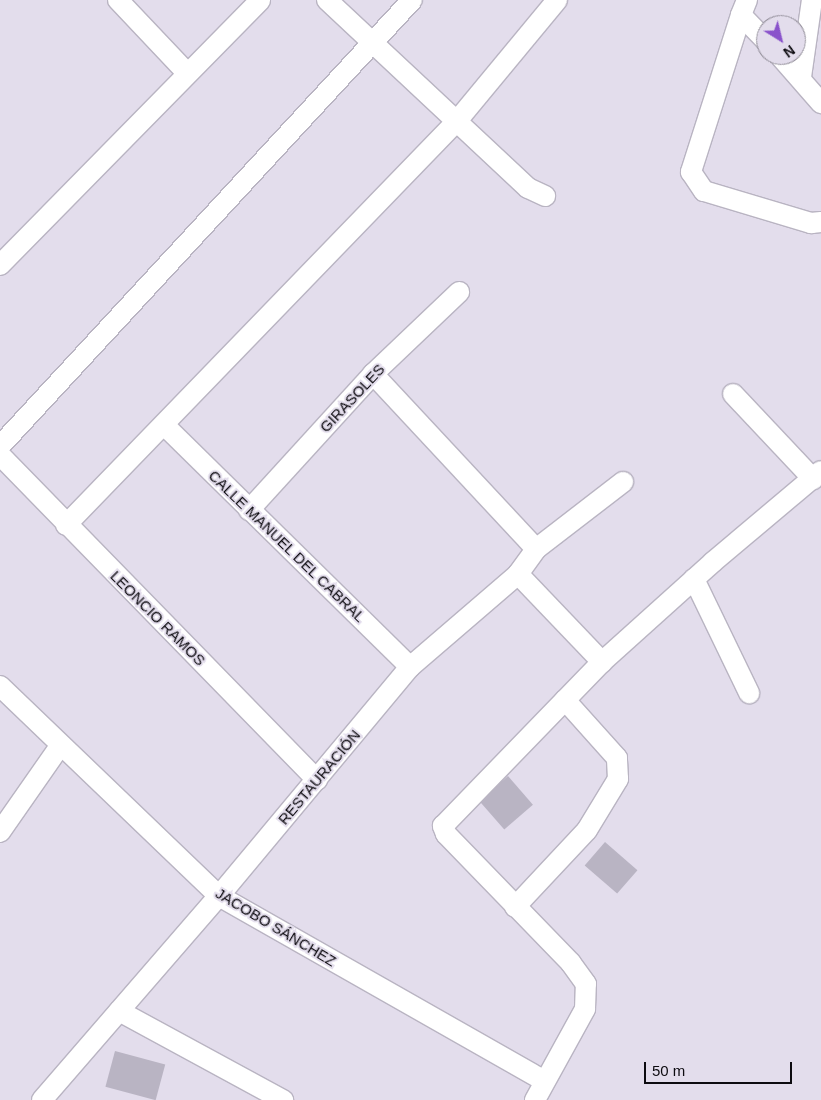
<!DOCTYPE html>
<html>
<head>
<meta charset="utf-8">
<style>
	body { margin:0 }
	#map { position:relative; width:821px; height:1100px; overflow:hidden; background:#e3ddec; font-family:Arial,sans-serif }
	div>[style] { position:absolute }
	.building>* { inset:0; background:#b9b4c3; transform-origin:0 0 }
	.roads { filter:drop-shadow(1px 0 #b9b4c2) drop-shadow(-1px 0 #b9b4c2) drop-shadow(0 1px #b9b4c2) drop-shadow(0 -1px #b9b4c2) }
	.minor>* { height:20px; margin:-10px; padding:0 10px; transform-origin:10px; border-radius:10px; background:#fff }
	span { translate:-50% -50%; white-space:nowrap; text-align:center; line-height:1.15; -webkit-text-stroke:4px #e3ddec; paint-order:stroke }
	.street-label { font-size:15px; color:#0d0b10 }
	.north { position:absolute; left:756px; top:15px; width:50px; height:50px; box-sizing:border-box; background:#e3ddec; border:1px solid #8d8994; border-radius:50%; rotate:144deg; font-size:14px; font-weight:700; line-height:20px; text-align:center; color:#0d0b10 }
	.north::after { content:''; display:block; margin:auto; width:18px; height:22px; background:#8a53cb; clip-path:polygon(50% 0,100% 100%,50% 72%,0 100%) }
	.scale { position:absolute; left:644px; top:1062px; width:148px; height:22px; box-sizing:border-box; border:2px solid #0d0b10; border-top:0; padding-left:6px; font-size:15px; line-height:18px; white-space:nowrap; color:#0d0b10; -webkit-text-stroke:4px #e3ddec; paint-order:stroke }
</style>
</head>
<body>
<div id="map">
	<div class="building">
		<div style="left:508px;top:776px;width:38px;height:38px;rotate:49deg"></div>
		<div style="left:605px;top:842px;width:43px;height:31px;rotate:41deg"></div>
		<div style="left:115px;top:1051px;width:52px;height:37px;rotate:15deg"></div>
	</div>
	<div class="roads">
		<div class="minor">
			<div style="left:118px;top:0;width:100px;rotate:46.6deg"></div>
			<div style="left:327px;top:0;width:275px;rotate:43.1deg"></div>
			<div style="left:528px;top:188px;width:19px;rotate:25deg"></div>
			<div style="left:747px;top:0;width:16px;rotate:112deg"></div>
			<div style="left:741px;top:15px;width:36px;rotate:46deg"></div>
			<div style="left:741px;top:15px;width:165px;rotate:107.7deg"></div>
			<div style="left:691px;top:172px;width:23px;rotate:56deg"></div>
			<div style="left:704px;top:191px;width:112px;rotate:16.7deg"></div>
			<div style="left:811px;top:223px;width:10px;rotate:-6deg"></div>
			<div style="left:779px;top:55px;width:64px;rotate:48.8deg"></div>
			<div style="left:801px;top:77px;width:78px;rotate:-81.9deg"></div>
			<div style="left:0;top:265px;width:371px;rotate:-45.5deg"></div>
			<div style="left:373px;top:374px;width:239px;rotate:47deg"></div>
			<div style="left:733px;top:394px;width:117px;rotate:46.7deg"></div>
			<div style="left:164px;top:425px;width:345px;rotate:44.5deg"></div>
			<div style="left:0;top:446px;width:607px;rotate:-47.27deg"></div>
			<div style="left:0;top:455px;width:454px;rotate:45.7deg"></div>
			<div style="left:249px;top:510px;width:184px;rotate:-47.6deg"></div>
			<div style="left:373px;top:374px;width:119px;rotate:-43.6deg"></div>
			<div style="left:66px;top:525px;width:562px;rotate:-45.94deg"></div>
			<div style="left:457px;top:121px;width:157px;rotate:-50.4deg"></div>
			<div style="left:518px;top:574px;width:122px;rotate:46.3deg"></div>
			<div style="left:694px;top:579px;width:127px;rotate:64.2deg"></div>
			<div style="left:0;top:686px;width:303px;rotate:43.8deg"></div>
			<div style="left:219px;top:896px;width:373px;rotate:29.6deg"></div>
			<div style="left:0;top:832px;width:105px;rotate:-55.1deg"></div>
			<div style="left:515px;top:907px;width:105px;rotate:-46.9deg"></div>
			<div style="left:587px;top:830px;width:60px;rotate:-58.7deg"></div>
			<div style="left:618px;top:779px;width:21px;rotate:-93deg"></div>
			<div style="left:617px;top:758px;width:78px;rotate:-131.9deg"></div>
			<div style="left:119px;top:1011px;width:187px;rotate:28.5deg"></div>
			<div style="left:42px;top:1100px;width:270px;rotate:-49.1deg"></div>
			<div style="left:219px;top:896px;width:298px;rotate:-50.2deg"></div>
			<div style="left:410px;top:667px;width:143px;rotate:-40.7deg"></div>
			<div style="left:518px;top:574px;width:31px;rotate:-54deg"></div>
			<div style="left:536px;top:549px;width:110px;rotate:-37.6deg"></div>
			<div style="left:535px;top:1100px;width:104px;rotate:-61.2deg"></div>
			<div style="left:585px;top:1009px;width:25px;rotate:-88deg"></div>
			<div style="left:586px;top:984px;width:26px;rotate:-126deg"></div>
			<div style="left:571px;top:963px;width:180px;rotate:-134.1deg"></div>
			<div style="left:446px;top:834px;width:9px;rotate:-111deg"></div>
			<div style="left:443px;top:826px;width:228px;rotate:-45.9deg"></div>
			<div style="left:602px;top:662px;width:149px;rotate:-42deg"></div>
			<div style="left:713px;top:562px;width:141px;rotate:-40.1deg"></div>
		</div>
	</div>
	<div class="street-label">
		<span style="left:352px;top:398px;rotate:-47deg">GIRASOLES</span>
		<span style="left:287px;top:546px;rotate:44deg">CALLE MANUEL DEL CABRAL</span>
		<span style="left:158px;top:618px;rotate:45deg">LEONCIO RAMOS</span>
		<span style="left:319px;top:777px;rotate:-50deg">RESTAURACIÓN</span>
		<span style="left:276px;top:927px;rotate:31deg">JACOBO SÁNCHEZ</span>
	</div>
	<div class="north">N</div>
	<div class="scale">50 m</div>
</div>
</body>
</html>
